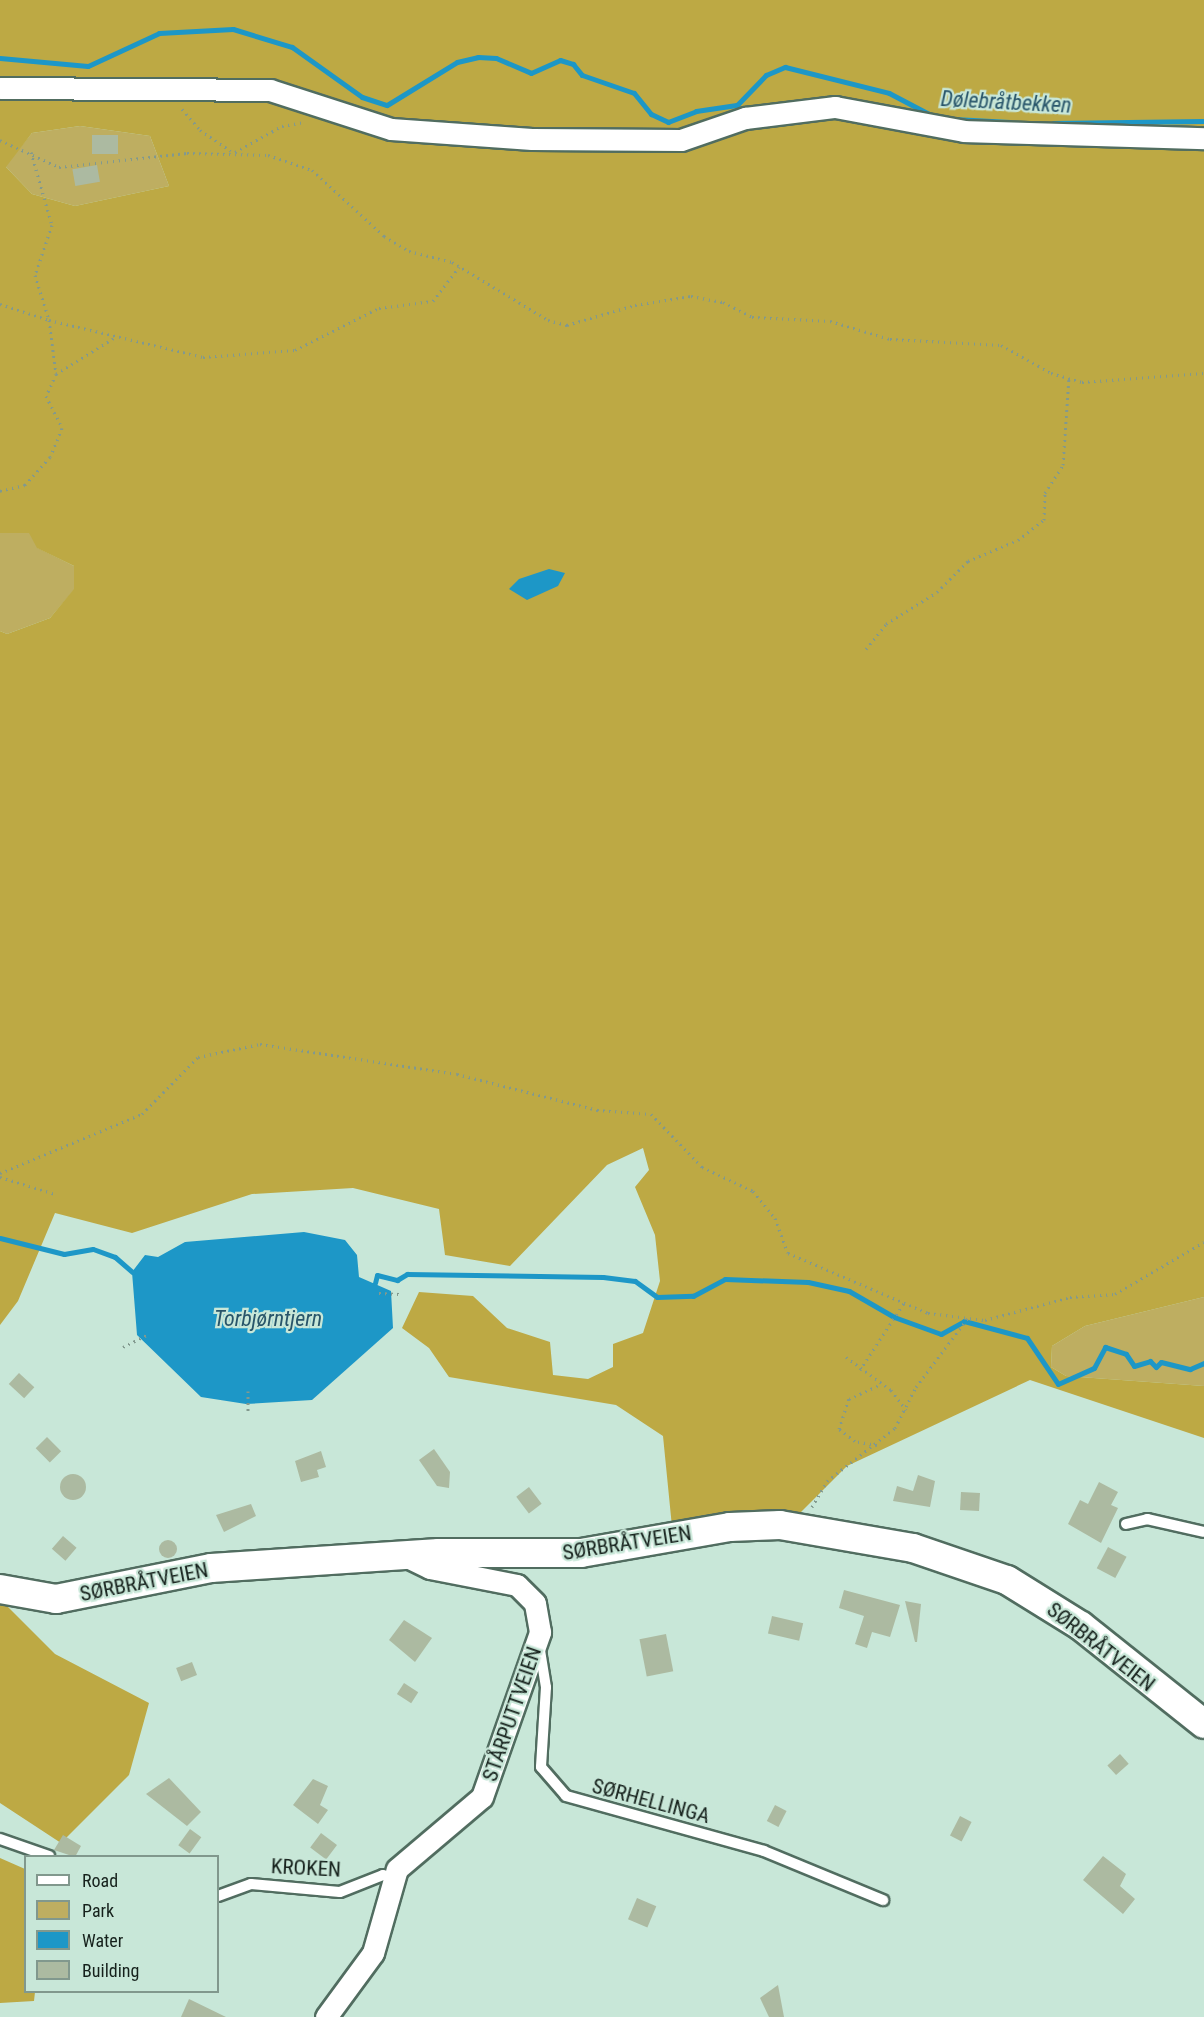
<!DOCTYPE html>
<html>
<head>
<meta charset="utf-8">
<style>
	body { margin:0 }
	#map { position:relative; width:1204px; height:2017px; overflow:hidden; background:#c8e7d8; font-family:"Roboto Condensed",sans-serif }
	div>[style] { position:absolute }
	.green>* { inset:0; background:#beae61 }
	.forest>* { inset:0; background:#bda944 }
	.water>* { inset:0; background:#1d97c7 }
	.stream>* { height:5px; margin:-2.5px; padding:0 2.5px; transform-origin:2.5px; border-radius:2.5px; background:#1d97c7 }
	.building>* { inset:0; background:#acbaa1; transform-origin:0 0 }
	.round { border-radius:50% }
	.path>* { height:3px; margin-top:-1.5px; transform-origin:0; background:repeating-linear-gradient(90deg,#82998e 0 1.5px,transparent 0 6px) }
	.roads { filter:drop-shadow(2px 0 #516d60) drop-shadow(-2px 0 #516d60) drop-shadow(0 2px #516d60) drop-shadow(0 -2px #516d60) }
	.lane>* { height:10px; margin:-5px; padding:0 5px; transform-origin:5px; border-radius:5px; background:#fff }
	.street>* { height:21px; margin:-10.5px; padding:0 10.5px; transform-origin:10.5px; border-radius:10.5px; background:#fff }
	.secondary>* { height:28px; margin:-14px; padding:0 14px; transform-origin:14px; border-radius:14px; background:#fff }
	span { translate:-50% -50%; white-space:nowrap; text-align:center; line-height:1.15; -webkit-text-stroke:4.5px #c8e7d8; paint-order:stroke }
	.street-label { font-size:21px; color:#16211c }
	.water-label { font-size:22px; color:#28556a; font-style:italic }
	.legend { position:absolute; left:24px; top:1855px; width:195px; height:138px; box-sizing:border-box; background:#c8e7d8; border:2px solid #81988d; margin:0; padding:8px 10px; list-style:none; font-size:18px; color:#16211c }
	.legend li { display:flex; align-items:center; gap:12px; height:30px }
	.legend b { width:30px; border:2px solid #81988d }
</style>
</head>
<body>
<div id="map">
	<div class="green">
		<div style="clip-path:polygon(80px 126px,150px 136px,169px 186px,75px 206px,32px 194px,5px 166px,32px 133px)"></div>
		<div style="clip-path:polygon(0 533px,30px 533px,38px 548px,74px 566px,74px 590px,50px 618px,7px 634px,0 631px)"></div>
		<div style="clip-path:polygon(1204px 1297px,1204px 1386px,1066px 1376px,1051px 1367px,1052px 1346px,1085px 1326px)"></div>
	</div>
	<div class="forest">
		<div style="clip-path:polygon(evenodd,0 0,1204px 0,1204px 1297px,1085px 1326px,1052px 1346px,1051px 1367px,1066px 1376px,1204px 1386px,1204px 1438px,1030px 1380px,847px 1466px,783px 1530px,674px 1547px,663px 1436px,616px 1405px,449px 1377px,429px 1348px,402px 1328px,419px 1292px,473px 1296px,507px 1328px,550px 1342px,553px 1375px,588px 1379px,613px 1367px,613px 1344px,643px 1333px,660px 1281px,655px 1235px,635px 1187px,649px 1170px,643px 1148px,607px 1165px,510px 1266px,445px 1255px,439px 1209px,353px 1188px,252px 1194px,132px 1233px,55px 1213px,18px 1301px,0 1325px,0 631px,7px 634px,50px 618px,74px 589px,74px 566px,37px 548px,29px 533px,0 533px,0 0,80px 126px,150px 136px,169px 186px,75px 206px,32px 194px,6px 167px,32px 133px,80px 126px)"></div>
		<div style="clip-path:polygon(0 1599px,55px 1654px,149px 1703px,129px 1775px,61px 1843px,0 1803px)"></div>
		<div style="clip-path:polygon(0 1858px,25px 1869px,26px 1992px,35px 1992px,34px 2001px,0 2003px)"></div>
	</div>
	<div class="water">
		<div style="clip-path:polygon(549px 569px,565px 573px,558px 586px,527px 600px,509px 589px,519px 579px)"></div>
		<div style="clip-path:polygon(304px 1232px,345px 1240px,357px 1255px,359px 1277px,391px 1291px,393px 1328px,312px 1400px,246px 1404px,201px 1397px,137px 1335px,132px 1272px,145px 1255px,158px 1257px,185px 1242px)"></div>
	</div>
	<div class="stream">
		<div style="left:0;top:58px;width:88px;rotate:5.2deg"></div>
		<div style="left:88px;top:66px;width:78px;rotate:-24.9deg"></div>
		<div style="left:159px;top:33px;width:74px;rotate:-3.1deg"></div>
		<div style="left:233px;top:29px;width:62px;rotate:17deg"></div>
		<div style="left:292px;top:47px;width:86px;rotate:35.5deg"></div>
		<div style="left:362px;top:97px;width:26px;rotate:18deg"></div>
		<div style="left:387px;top:105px;width:82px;rotate:-31.6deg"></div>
		<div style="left:457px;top:62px;width:22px;rotate:-13deg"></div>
		<div style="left:478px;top:57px;width:18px;rotate:3deg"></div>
		<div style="left:496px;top:58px;width:38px;rotate:23deg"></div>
		<div style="left:531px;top:73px;width:32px;rotate:-24deg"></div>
		<div style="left:560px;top:60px;width:14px;rotate:17deg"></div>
		<div style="left:573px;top:64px;width:14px;rotate:51deg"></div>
		<div style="left:582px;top:75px;width:55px;rotate:19.1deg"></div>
		<div style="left:634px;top:93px;width:27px;rotate:51deg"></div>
		<div style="left:651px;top:114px;width:19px;rotate:25deg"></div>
		<div style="left:668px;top:122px;width:30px;rotate:-21deg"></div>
		<div style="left:696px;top:111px;width:41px;rotate:-8.3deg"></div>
		<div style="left:737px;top:105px;width:42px;rotate:-46deg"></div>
		<div style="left:766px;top:75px;width:21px;rotate:-23deg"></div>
		<div style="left:785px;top:67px;width:107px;rotate:14deg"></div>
		<div style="left:889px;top:93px;width:50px;rotate:27.6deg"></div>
		<div style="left:954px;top:119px;width:56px;rotate:3.1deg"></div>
		<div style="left:1053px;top:123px;width:151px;rotate:-0.8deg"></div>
		<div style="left:0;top:1238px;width:66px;rotate:14deg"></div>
		<div style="left:64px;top:1254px;width:29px;rotate:-10deg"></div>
		<div style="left:93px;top:1249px;width:23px;rotate:20deg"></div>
		<div style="left:115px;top:1257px;width:23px;rotate:41deg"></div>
		<div style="left:375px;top:1283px;width:8px;rotate:-76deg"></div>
		<div style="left:377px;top:1275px;width:21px;rotate:14deg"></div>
		<div style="left:397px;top:1280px;width:12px;rotate:-31deg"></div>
		<div style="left:407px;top:1274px;width:196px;rotate:0.9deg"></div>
		<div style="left:603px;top:1277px;width:32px;rotate:7deg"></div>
		<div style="left:635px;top:1281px;width:27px;rotate:36deg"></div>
		<div style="left:657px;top:1297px;width:36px;rotate:-2deg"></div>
		<div style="left:693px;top:1296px;width:36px;rotate:-28deg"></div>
		<div style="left:725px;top:1279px;width:83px;rotate:2.1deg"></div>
		<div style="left:808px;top:1282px;width:42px;rotate:12.4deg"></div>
		<div style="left:849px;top:1291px;width:52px;rotate:30deg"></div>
		<div style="left:894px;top:1317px;width:50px;rotate:19.9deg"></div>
		<div style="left:941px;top:1334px;width:26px;rotate:-29deg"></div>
		<div style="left:964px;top:1321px;width:65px;rotate:15.1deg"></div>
		<div style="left:1027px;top:1338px;width:55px;rotate:56deg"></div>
		<div style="left:1058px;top:1384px;width:39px;rotate:-24deg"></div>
		<div style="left:1094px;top:1368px;width:24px;rotate:-62deg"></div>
		<div style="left:1105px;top:1347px;width:22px;rotate:18deg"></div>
		<div style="left:1126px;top:1354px;width:14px;rotate:56deg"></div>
		<div style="left:1134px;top:1366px;width:17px;rotate:-17deg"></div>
		<div style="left:1150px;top:1361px;width:8px;rotate:45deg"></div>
		<div style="left:1156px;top:1367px;width:7px;rotate:-45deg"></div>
		<div style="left:1161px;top:1362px;width:30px;rotate:14deg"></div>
		<div style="left:1190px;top:1369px;width:15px;rotate:-23deg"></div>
	</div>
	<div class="building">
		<div style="left:92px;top:135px;width:26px;height:19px"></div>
		<div style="left:97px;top:165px;width:17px;height:25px;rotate:80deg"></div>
		<div style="left:19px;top:1373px;width:21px;height:15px;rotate:43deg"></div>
		<div style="left:47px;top:1437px;width:20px;height:16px;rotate:45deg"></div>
		<div style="clip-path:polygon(434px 1449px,450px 1472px,449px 1488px,437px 1486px,419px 1460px)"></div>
		<div style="clip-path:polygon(321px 1451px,326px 1467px,317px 1470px,319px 1477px,301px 1482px,295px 1461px)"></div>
		<div class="round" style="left:60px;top:1474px;width:26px;height:26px"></div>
		<div style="clip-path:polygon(918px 1475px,935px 1481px,930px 1507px,893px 1501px,897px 1486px,913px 1491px)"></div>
		<div style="clip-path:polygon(1099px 1482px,1118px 1492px,1111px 1505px,1118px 1508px,1101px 1543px,1068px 1524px,1080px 1500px,1088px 1504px)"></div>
		<div style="left:529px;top:1487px;width:21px;height:16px;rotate:53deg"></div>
		<div style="left:961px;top:1492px;width:19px;height:18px;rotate:3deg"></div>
		<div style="clip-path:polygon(251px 1504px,256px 1516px,224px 1532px,216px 1515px)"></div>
		<div style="left:63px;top:1536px;width:18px;height:17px;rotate:41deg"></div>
		<div class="round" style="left:159px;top:1540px;width:18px;height:18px"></div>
		<div style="left:1108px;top:1547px;width:21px;height:24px;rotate:28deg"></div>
		<div style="clip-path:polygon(844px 1590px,900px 1605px,890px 1637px,872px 1632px,867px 1648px,855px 1644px,864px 1616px,839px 1608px)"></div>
		<div style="clip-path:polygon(905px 1601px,921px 1604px,917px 1642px,915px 1642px)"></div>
		<div style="left:772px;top:1616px;width:32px;height:18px;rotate:13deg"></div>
		<div style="clip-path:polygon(404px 1620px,432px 1638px,415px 1662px,389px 1640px)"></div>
		<div style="left:666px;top:1634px;width:38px;height:27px;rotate:79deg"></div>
		<div style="left:192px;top:1662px;width:14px;height:17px;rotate:69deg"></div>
		<div style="left:404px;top:1683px;width:17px;height:13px;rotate:33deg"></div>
		<div style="left:1120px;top:1754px;width:13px;height:17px;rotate:48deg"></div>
		<div style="clip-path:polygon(169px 1778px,201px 1812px,187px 1826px,146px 1794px)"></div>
		<div style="clip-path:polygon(313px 1779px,328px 1786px,320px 1805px,328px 1810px,318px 1824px,293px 1805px)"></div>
		<div style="left:775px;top:1805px;width:13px;height:18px;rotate:27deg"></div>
		<div style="left:960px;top:1816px;width:13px;height:22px;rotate:27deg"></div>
		<div style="left:190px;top:1829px;width:14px;height:20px;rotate:36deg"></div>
		<div style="left:321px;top:1833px;width:20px;height:18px;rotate:37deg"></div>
		<div style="clip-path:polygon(63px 1835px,81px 1846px,75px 1857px,54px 1850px)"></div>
		<div style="clip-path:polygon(1103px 1856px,1126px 1874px,1120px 1886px,1135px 1899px,1123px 1914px,1083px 1880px)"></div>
		<div style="left:637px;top:1898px;width:21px;height:23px;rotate:23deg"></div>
		<div style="clip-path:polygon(778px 1985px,784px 2017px,769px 2017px,760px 1998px)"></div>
		<div style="clip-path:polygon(189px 1999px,226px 2017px,181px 2017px)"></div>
	</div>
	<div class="path">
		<div style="left:182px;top:109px;width:28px;rotate:49deg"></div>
		<div style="left:200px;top:130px;width:37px;rotate:34deg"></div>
		<div style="left:0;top:140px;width:65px;rotate:24.6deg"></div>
		<div style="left:59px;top:167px;width:129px;rotate:-6.2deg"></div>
		<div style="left:187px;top:153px;width:81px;rotate:1.4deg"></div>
		<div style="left:268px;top:155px;width:46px;rotate:18.8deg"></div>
		<div style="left:312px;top:170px;width:98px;rotate:42.5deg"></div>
		<div style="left:384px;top:236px;width:29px;rotate:31deg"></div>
		<div style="left:409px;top:251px;width:44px;rotate:14.3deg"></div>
		<div style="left:452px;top:262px;width:112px;rotate:31.1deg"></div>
		<div style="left:548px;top:320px;width:20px;rotate:15deg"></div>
		<div style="left:567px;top:325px;width:71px;rotate:-16.4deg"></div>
		<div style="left:635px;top:305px;width:57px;rotate:-9.1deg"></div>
		<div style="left:691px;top:296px;width:33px;rotate:11deg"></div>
		<div style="left:723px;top:302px;width:33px;rotate:27deg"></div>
		<div style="left:752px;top:317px;width:78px;rotate:2.9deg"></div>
		<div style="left:830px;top:321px;width:63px;rotate:16.7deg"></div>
		<div style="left:890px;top:339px;width:111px;rotate:3.1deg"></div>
		<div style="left:1001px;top:345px;width:57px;rotate:29.2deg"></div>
		<div style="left:1051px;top:373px;width:32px;rotate:16deg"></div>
		<div style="left:1082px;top:382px;width:122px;rotate:-4.2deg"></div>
		<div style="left:31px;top:152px;width:76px;rotate:74deg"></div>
		<div style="left:52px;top:225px;width:53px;rotate:108.8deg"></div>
		<div style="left:35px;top:275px;width:47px;rotate:72.7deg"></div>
		<div style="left:49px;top:320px;width:158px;rotate:13.5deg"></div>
		<div style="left:203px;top:357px;width:92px;rotate:-4.4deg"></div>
		<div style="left:295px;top:350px;width:94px;rotate:-26.6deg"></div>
		<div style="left:379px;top:308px;width:54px;rotate:-7.4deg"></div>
		<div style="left:433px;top:301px;width:43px;rotate:-52.6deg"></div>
		<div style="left:235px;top:152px;width:54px;rotate:-29deg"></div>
		<div style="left:282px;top:126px;width:23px;rotate:-10deg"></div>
		<div style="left:0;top:304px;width:52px;rotate:18.1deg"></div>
		<div style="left:49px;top:320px;width:54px;rotate:82.6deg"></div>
		<div style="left:56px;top:374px;width:24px;rotate:114deg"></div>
		<div style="left:46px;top:396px;width:36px;rotate:63deg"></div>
		<div style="left:62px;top:428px;width:31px;rotate:112deg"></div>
		<div style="left:50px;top:457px;width:38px;rotate:132deg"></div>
		<div style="left:25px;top:485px;width:26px;rotate:167deg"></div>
		<div style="left:56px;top:374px;width:72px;rotate:-31.9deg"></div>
		<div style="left:866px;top:649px;width:32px;rotate:-51deg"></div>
		<div style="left:886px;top:624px;width:60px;rotate:-32.1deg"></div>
		<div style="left:937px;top:592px;width:44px;rotate:-45deg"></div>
		<div style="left:968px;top:561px;width:54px;rotate:-22.8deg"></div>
		<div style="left:1018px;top:540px;width:33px;rotate:-38deg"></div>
		<div style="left:1044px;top:520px;width:27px;rotate:-88deg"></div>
		<div style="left:1045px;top:493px;width:33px;rotate:-57deg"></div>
		<div style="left:1063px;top:465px;width:87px;rotate:-86.1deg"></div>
		<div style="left:0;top:1173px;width:154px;rotate:-22.6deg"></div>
		<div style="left:142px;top:1114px;width:80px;rotate:-45.5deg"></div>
		<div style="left:198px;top:1057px;width:63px;rotate:-11.8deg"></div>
		<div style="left:260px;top:1044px;width:199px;rotate:8.7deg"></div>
		<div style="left:457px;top:1074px;width:145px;rotate:14.4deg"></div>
		<div style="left:597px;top:1110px;width:54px;rotate:4.2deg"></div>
		<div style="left:651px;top:1114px;width:74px;rotate:46.1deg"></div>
		<div style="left:702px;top:1167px;width:56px;rotate:25.2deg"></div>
		<div style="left:753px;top:1191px;width:35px;rotate:51deg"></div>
		<div style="left:775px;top:1218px;width:37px;rotate:70deg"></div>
		<div style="left:788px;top:1253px;width:152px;rotate:23.2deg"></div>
		<div style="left:928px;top:1313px;width:57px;rotate:7deg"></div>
		<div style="left:985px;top:1320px;width:88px;rotate:-15.1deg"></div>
		<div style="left:1070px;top:1297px;width:45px;rotate:-3.8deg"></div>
		<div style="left:1115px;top:1294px;width:103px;rotate:-30.3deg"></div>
		<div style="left:0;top:1177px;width:58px;rotate:17.2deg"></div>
		<div style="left:379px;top:1293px;width:20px;rotate:3deg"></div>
		<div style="left:123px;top:1347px;width:29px;rotate:-27deg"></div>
		<div style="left:846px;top:1357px;width:56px;rotate:36.3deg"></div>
		<div style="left:891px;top:1390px;width:25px;rotate:53deg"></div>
		<div style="left:860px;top:1370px;width:80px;rotate:-56.7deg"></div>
		<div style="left:248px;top:1391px;width:22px;rotate:90deg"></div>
		<div style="left:877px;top:1445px;width:22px;rotate:-170deg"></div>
		<div style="left:855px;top:1441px;width:20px;rotate:-143deg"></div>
		<div style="left:839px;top:1429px;width:32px;rotate:-72deg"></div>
		<div style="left:849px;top:1399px;width:33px;rotate:-25deg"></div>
		<div style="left:812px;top:1507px;width:30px;rotate:-60deg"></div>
		<div style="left:827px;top:1481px;width:86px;rotate:-37.9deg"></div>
		<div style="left:895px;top:1428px;width:46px;rotate:-62.9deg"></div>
		<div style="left:916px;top:1387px;width:90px;rotate:-53.1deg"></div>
	</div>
	<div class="roads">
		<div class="lane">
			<div style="left:1126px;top:1524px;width:22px;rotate:-13deg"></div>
			<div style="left:1147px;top:1519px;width:58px;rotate:12.8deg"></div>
			<div style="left:539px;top:1644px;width:44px;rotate:80.8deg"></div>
			<div style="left:546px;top:1687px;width:80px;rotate:93.6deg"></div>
			<div style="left:541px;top:1767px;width:38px;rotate:49deg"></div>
			<div style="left:566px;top:1796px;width:205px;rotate:15.5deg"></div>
			<div style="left:764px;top:1851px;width:129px;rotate:22.4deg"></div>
			<div style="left:0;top:1839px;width:52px;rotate:19.1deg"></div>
			<div style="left:218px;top:1896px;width:35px;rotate:-20deg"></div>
			<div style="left:251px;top:1884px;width:89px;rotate:5.1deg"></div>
			<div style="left:340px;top:1892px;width:46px;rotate:-21.6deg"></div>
			<div style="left:383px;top:1875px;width:9px;rotate:13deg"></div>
		</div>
		<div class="street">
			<div style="left:0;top:88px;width:270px;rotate:0.4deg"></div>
			<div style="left:270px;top:90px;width:127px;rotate:17.9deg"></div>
			<div style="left:391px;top:129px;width:141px;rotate:4.1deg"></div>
			<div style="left:532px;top:139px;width:149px;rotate:0.4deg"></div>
			<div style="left:681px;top:140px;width:68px;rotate:-19deg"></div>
			<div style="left:745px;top:118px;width:91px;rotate:-7deg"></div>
			<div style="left:835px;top:107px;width:131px;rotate:10.5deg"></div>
			<div style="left:964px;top:131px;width:240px;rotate:1.7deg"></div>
			<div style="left:326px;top:2017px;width:79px;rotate:-53.7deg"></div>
			<div style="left:373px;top:1953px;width:87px;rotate:-74.1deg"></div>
			<div style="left:397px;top:1869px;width:111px;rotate:-40.3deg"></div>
			<div style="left:482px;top:1797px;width:175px;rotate:-70.6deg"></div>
			<div style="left:540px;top:1632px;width:29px;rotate:-100deg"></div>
			<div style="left:535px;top:1603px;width:25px;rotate:-135deg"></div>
			<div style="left:517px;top:1585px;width:89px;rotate:-168.9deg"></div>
			<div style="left:430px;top:1568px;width:28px;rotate:-154deg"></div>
		</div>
		<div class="secondary">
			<div style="left:0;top:1589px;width:57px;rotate:10.1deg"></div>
			<div style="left:56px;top:1599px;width:158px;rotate:-11.3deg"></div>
			<div style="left:211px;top:1568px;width:228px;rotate:-3.8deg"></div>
			<div style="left:439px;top:1553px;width:142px"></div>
			<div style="left:581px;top:1553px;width:151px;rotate:-9.9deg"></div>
			<div style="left:730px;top:1527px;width:50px;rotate:-2.3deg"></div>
			<div style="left:780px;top:1525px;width:135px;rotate:9.8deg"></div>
			<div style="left:913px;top:1548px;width:99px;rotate:18.8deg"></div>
			<div style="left:1007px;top:1580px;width:87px;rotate:31.9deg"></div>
			<div style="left:1081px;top:1626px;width:157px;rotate:38.5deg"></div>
		</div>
	</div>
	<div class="street-label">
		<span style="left:627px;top:1543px;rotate:-9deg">SØRBRÅTVEIEN</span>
		<span style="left:144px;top:1582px;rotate:-11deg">SØRBRÅTVEIEN</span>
		<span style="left:1101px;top:1647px;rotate:38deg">SØRBRÅTVEIEN</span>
		<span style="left:512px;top:1714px;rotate:-71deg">STÅRPUTTVEIEN</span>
		<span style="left:651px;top:1801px;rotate:15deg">SØRHELLINGA</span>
		<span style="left:306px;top:1868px;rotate:3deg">KROKEN</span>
	</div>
	<div class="water-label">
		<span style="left:1006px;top:102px;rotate:3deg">Dølebråtbekken</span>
		<span style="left:268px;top:1319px">Torbjørntjern</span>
	</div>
	<ul class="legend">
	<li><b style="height:8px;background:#fff"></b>Road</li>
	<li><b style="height:16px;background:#beae61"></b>Park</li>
	<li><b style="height:16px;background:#1d97c7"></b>Water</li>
	<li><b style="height:16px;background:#acbaa1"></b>Building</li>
	</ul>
</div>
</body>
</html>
